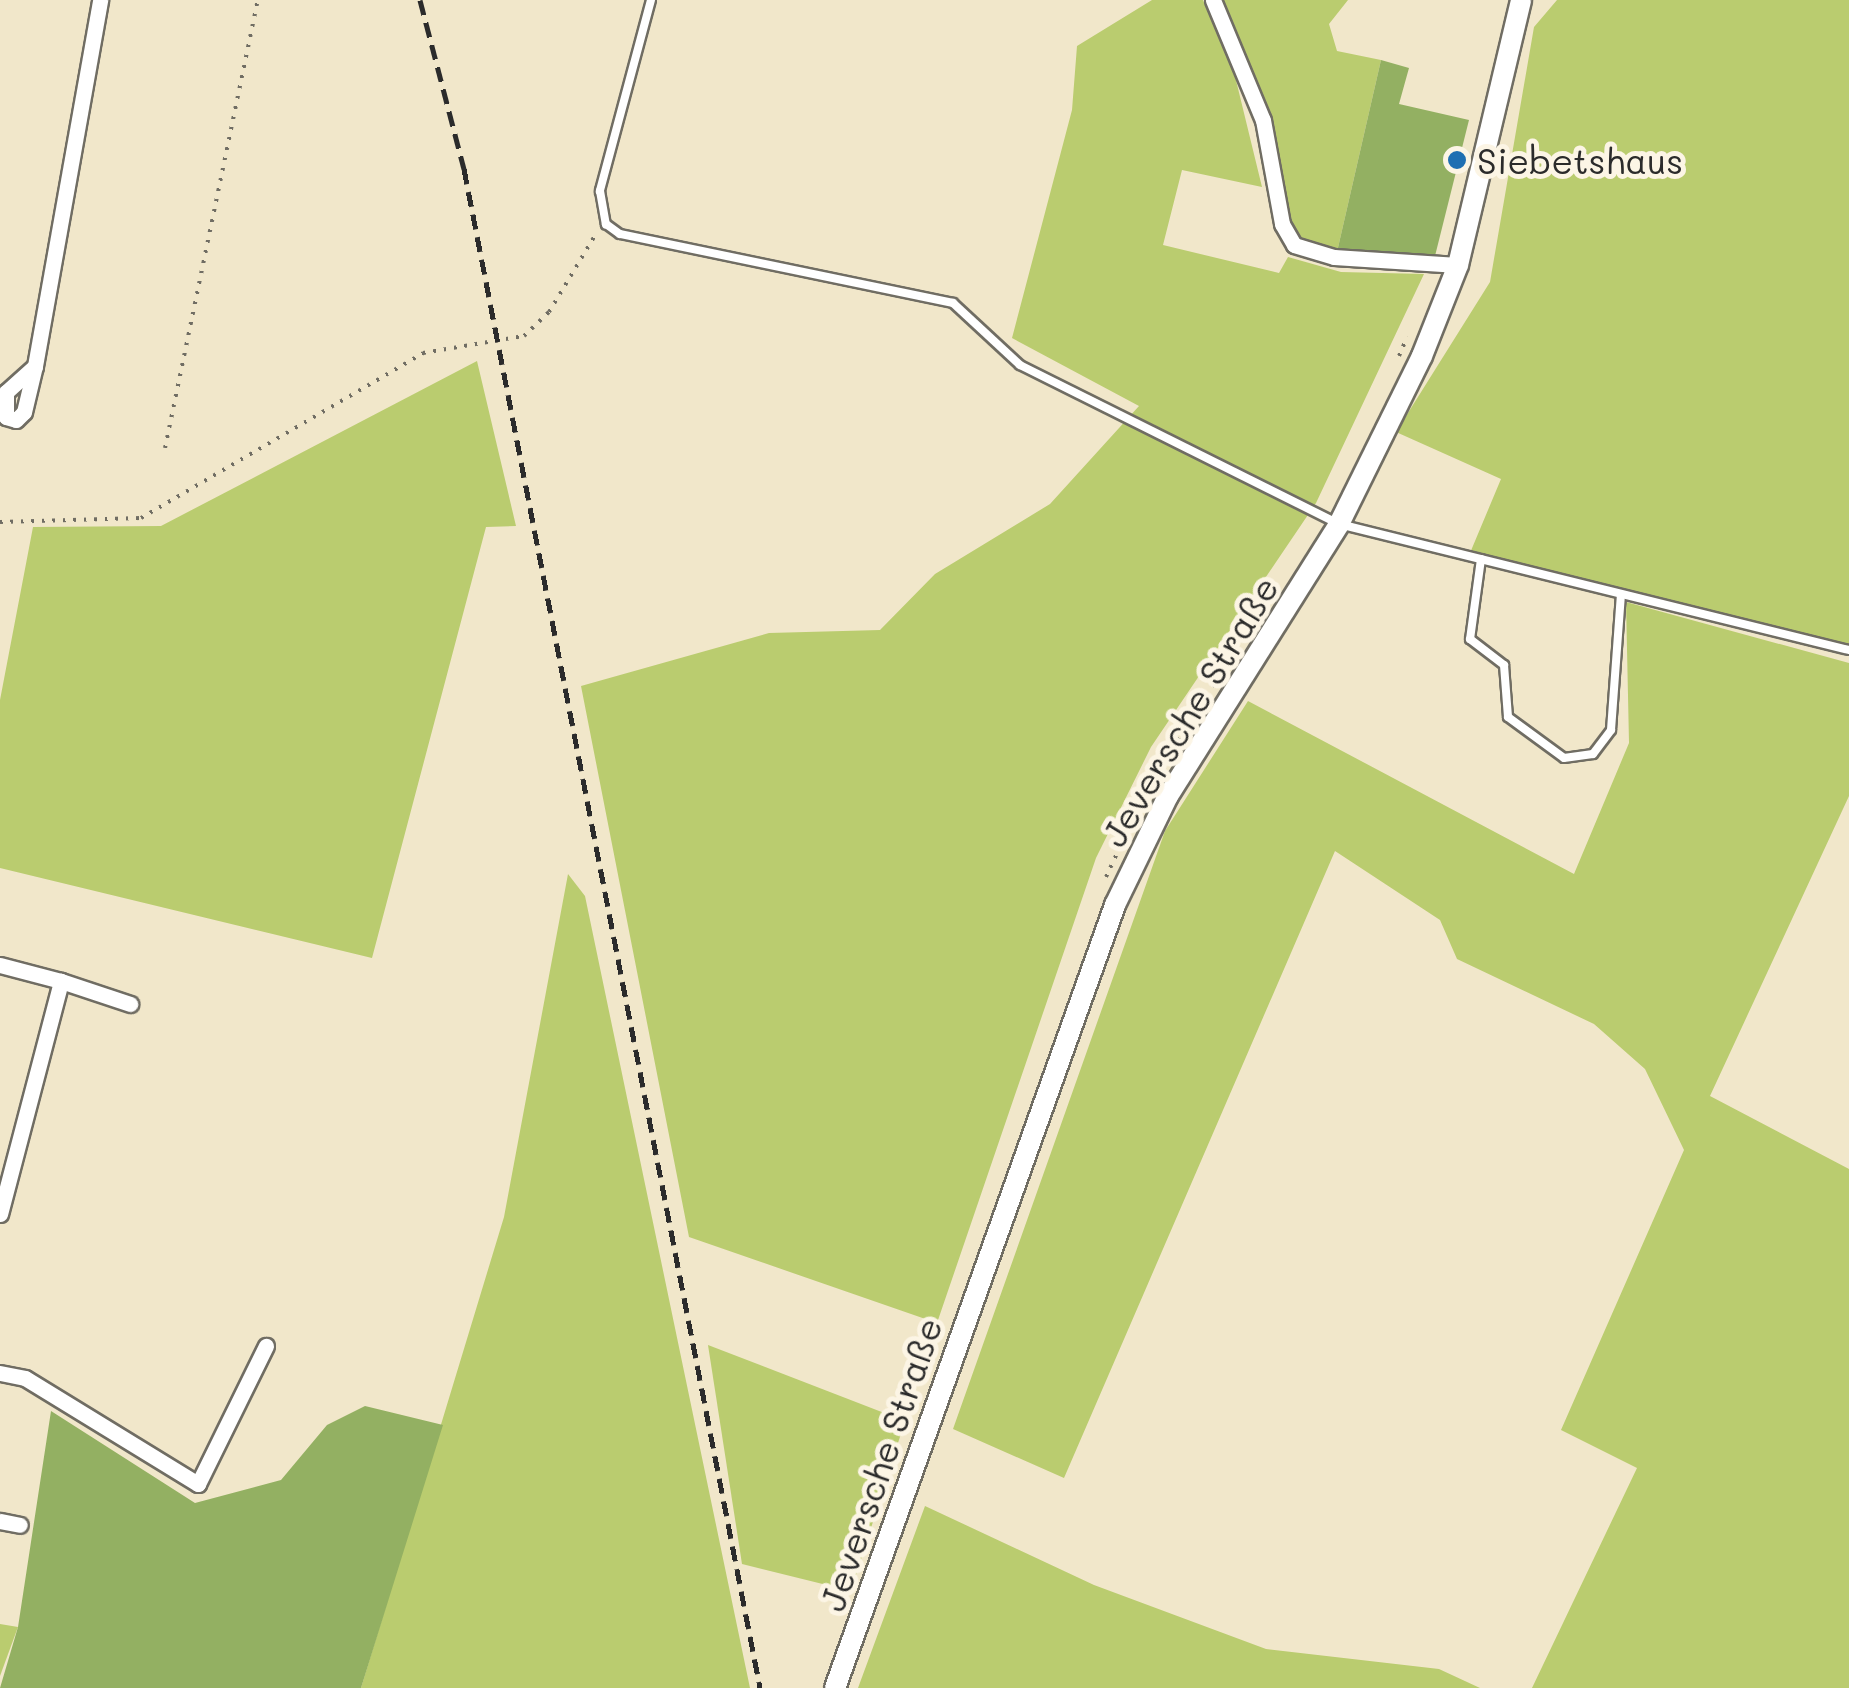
<!DOCTYPE html>
<html>
<head>
<meta charset="utf-8">
<style>
	body { margin:0 }
	#map { position:relative; width:1849px; height:1688px; overflow:hidden; background:#f1e7ca; font-family:Mali,sans-serif }
	div>[style] { position:absolute }
	.green>* { inset:0; background:#bacc6f }
	.forest>* { inset:0; background:#93b062 }
	.path>* { height:4px; margin-top:-2px; transform-origin:0; background:repeating-linear-gradient(90deg,#706d63 0 2.5px,transparent 0 10.5px) }
	.roads { filter:drop-shadow(2px 0 #706d63) drop-shadow(-2px 0 #706d63) drop-shadow(0 2px #706d63) drop-shadow(0 -2px #706d63) }
	.service>* { height:8px; margin:-4px; padding:0 4px; transform-origin:4px; border-radius:4px; background:#fff }
	.minor>* { height:15px; margin:-7.5px; padding:0 7.5px; transform-origin:7.5px; border-radius:7.5px; background:#fff }
	.tertiary>* { height:20px; margin:-10px; padding:0 10px; transform-origin:10px; border-radius:10px; background:#fff }
	.rail>* { height:5px; margin-top:-2.5px; transform-origin:0; background:repeating-linear-gradient(90deg,#2b2b2b 0 15px,transparent 0 23px) }
	.dots>* { width:28px; height:28px; translate:-50% -50%; box-sizing:border-box; border:5px solid #fcf5e5; border-radius:50% }
	span { translate:-50% -50%; white-space:nowrap; text-align:center; line-height:1.15; -webkit-text-stroke:10px #fcf5e5; paint-order:stroke }
	.poi-label { font-size:35px; color:#2b2b2b }
	.left { translate:0 -50%; text-align:left }
	.street-label { font-size:35px; color:#2b2b2b }
</style>
</head>
<body>
<div id="map">
	<div class="green">
		<div style="clip-path:polygon(1152px 0,1203px 0,1234px 72px,1262px 187px,1182px 170px,1163px 245px,1279px 273px,1288px 257px,1341px 272px,1424px 274px,1316px 503px,1151px 747px,1096px 858px,937px 1323px,689px 1237px,581px 686px,769px 633px,880px 630px,935px 574px,1050px 504px,1139px 406px,1012px 338px,1072px 110px,1077px 46px)"></div>
		<div style="clip-path:polygon(1223px 0,1348px 0,1329px 24px,1337px 51px,1381px 60px,1337px 252px,1299px 239px,1288px 219px,1275px 131px)"></div>
		<div style="clip-path:polygon(1557px 0,1849px 0,1849px 644px,1470px 553px,1501px 479px,1396px 432px,1490px 282px,1534px 27px)"></div>
		<div style="clip-path:polygon(477px 361px,516px 526px,486px 527px,372px 958px,0 868px,0 700px,33px 527px,161px 526px)"></div>
		<div style="clip-path:polygon(1626px 602px,1849px 663px,1849px 796px,1710px 1096px,1849px 1169px,1849px 1688px,1532px 1688px,1637px 1468px,1561px 1430px,1684px 1150px,1645px 1069px,1594px 1024px,1457px 959px,1440px 920px,1335px 851px,1064px 1478px,953px 1429px,1165px 831px,1248px 701px,1574px 874px,1629px 743px)"></div>
		<div style="clip-path:polygon(568px 874px,585px 896px,750px 1688px,361px 1688px,504px 1217px)"></div>
		<div style="clip-path:polygon(708px 1345px,905px 1421px,851px 1591px,742px 1564px)"></div>
		<div style="clip-path:polygon(925px 1506px,1094px 1585px,1266px 1649px,1439px 1669px,1480px 1688px,858px 1688px)"></div>
		<div style="clip-path:polygon(0 1624px,18px 1627px,0 1676px)"></div>
	</div>
	<div class="forest">
		<div style="clip-path:polygon(1381px 60px,1409px 68px,1399px 104px,1469px 120px,1435px 256px,1337px 252px)"></div>
		<div style="clip-path:polygon(365px 1406px,443px 1425px,361px 1688px,0 1688px,18px 1627px,51px 1411px,195px 1503px,281px 1480px,327px 1425px)"></div>
	</div>
	<div class="path">
		<div style="left:1399px;top:356px;width:21px;rotate:-67deg"></div>
		<div style="left:165px;top:448px;width:458px;rotate:-78.3deg"></div>
		<div style="left:0;top:522px;width:141px;rotate:-1.6deg"></div>
		<div style="left:141px;top:518px;width:327px;rotate:-30.3deg"></div>
		<div style="left:423px;top:353px;width:102px;rotate:-9.6deg"></div>
		<div style="left:524px;top:336px;width:35px;rotate:-44deg"></div>
		<div style="left:549px;top:312px;width:93px;rotate:-59deg"></div>
		<div style="left:1173px;top:749px;width:115px;rotate:-58.1deg"></div>
		<div style="left:1106px;top:877px;width:50px;rotate:-65deg"></div>
	</div>
	<div class="roads">
		<div class="service">
			<div style="left:651px;top:0;width:198px;rotate:105deg"></div>
			<div style="left:600px;top:191px;width:34px;rotate:80deg"></div>
			<div style="left:606px;top:224px;width:17px;rotate:36deg"></div>
			<div style="left:620px;top:234px;width:340px;rotate:11.7deg"></div>
			<div style="left:953px;top:303px;width:91px;rotate:42.8deg"></div>
			<div style="left:1020px;top:365px;width:356px;rotate:26.5deg"></div>
			<div style="left:1339px;top:524px;width:525px;rotate:13.88deg"></div>
			<div style="left:1481px;top:559px;width:81px;rotate:97.8deg"></div>
			<div style="left:1470px;top:639px;width:43px;rotate:37.4deg"></div>
			<div style="left:1504px;top:665px;width:52px;rotate:85.6deg"></div>
			<div style="left:1508px;top:717px;width:69px;rotate:36.2deg"></div>
			<div style="left:1564px;top:758px;width:29px;rotate:-8deg"></div>
			<div style="left:1593px;top:754px;width:30px;rotate:-53deg"></div>
			<div style="left:1611px;top:730px;width:136px;rotate:-85.8deg"></div>
		</div>
		<div class="minor">
			<div style="left:1213px;top:0;width:130px;rotate:67.4deg"></div>
			<div style="left:1263px;top:120px;width:106px;rotate:79.6deg"></div>
			<div style="left:1282px;top:224px;width:24px;rotate:60deg"></div>
			<div style="left:1294px;top:245px;width:42px;rotate:16.7deg"></div>
			<div style="left:1334px;top:257px;width:124px;rotate:3.7deg"></div>
			<div style="left:35px;top:366px;width:39px;rotate:138deg"></div>
			<div style="left:6px;top:392px;width:25px;rotate:90deg"></div>
			<div style="left:6px;top:417px;width:10px;rotate:17deg"></div>
			<div style="left:16px;top:420px;width:11px;rotate:-45deg"></div>
			<div style="left:24px;top:412px;width:47px;rotate:-76.6deg"></div>
			<div style="left:35px;top:366px;width:372px;rotate:-79.9deg"></div>
			<div style="left:0;top:965px;width:63px;rotate:14.7deg"></div>
			<div style="left:0;top:1214px;width:241px;rotate:-75.3deg"></div>
			<div style="left:61px;top:981px;width:73px;rotate:18.4deg"></div>
			<div style="left:0;top:1373px;width:25px;rotate:11deg"></div>
			<div style="left:25px;top:1378px;width:203px;rotate:31.5deg"></div>
			<div style="left:198px;top:1484px;width:154px;rotate:-63.8deg"></div>
			<div style="left:0;top:1521px;width:20px;rotate:11deg"></div>
		</div>
		<div class="tertiary">
			<div style="left:835px;top:1688px;width:832px;rotate:-70.32deg"></div>
			<div style="left:1115px;top:905px;width:121px;rotate:-64.1deg"></div>
			<div style="left:1168px;top:796px;width:321px;rotate:-57.8deg"></div>
			<div style="left:1339px;top:524px;width:187px;rotate:-63.7deg"></div>
			<div style="left:1422px;top:356px;width:98px;rotate:-68.4deg"></div>
			<div style="left:1458px;top:265px;width:272px;rotate:-76.6deg"></div>
		</div>
	</div>
	<div class="rail">
		<div style="left:420px;top:0;width:175px;rotate:75.4deg"></div>
		<div style="left:464px;top:169px;width:1548px;rotate:78.97deg"></div>
	</div>
	<div class="dots">
		<div style="left:1457px;top:160px;background:#1f6fb2"></div>
	</div>
	<div class="poi-label">
		<span class="left" style="left:1477px;top:160px">Siebetshaus</span>
	</div>
	<div class="street-label">
		<span style="left:1189px;top:711px;rotate:-59deg">Jeversche Straße</span>
		<span style="left:880px;top:1464px;rotate:-71deg">Jeversche Straße</span>
	</div>
</div>
</body>
</html>
